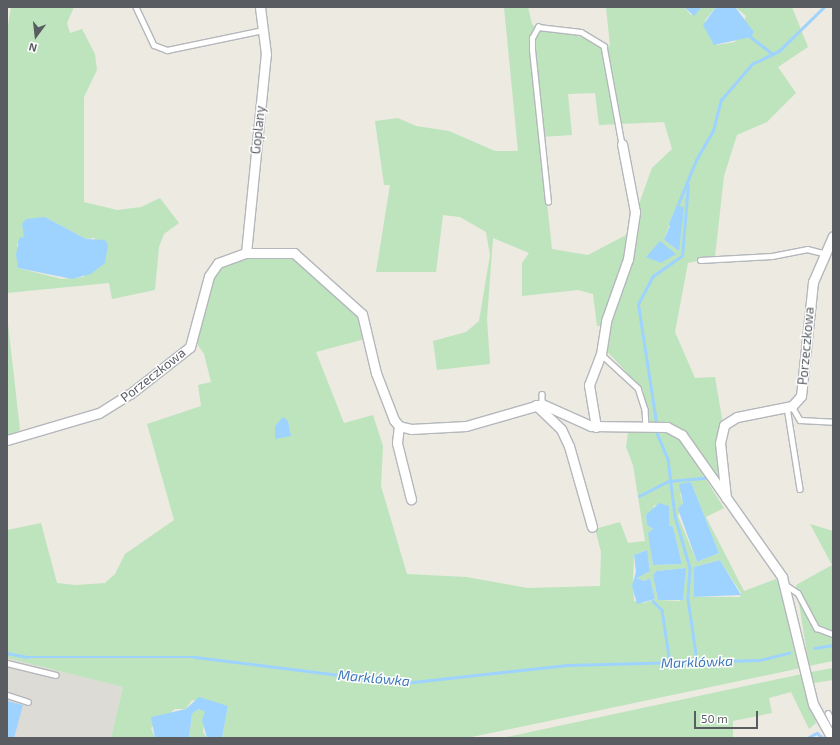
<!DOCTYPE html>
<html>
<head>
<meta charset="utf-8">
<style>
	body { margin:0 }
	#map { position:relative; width:840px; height:745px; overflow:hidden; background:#eceae1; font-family:"Exo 2",sans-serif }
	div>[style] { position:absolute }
	.industrial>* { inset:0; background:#dddbd5 }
	.green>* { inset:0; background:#bde4bd }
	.water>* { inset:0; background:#9ed3ff }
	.stream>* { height:2.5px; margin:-1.25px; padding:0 1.25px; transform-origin:1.25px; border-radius:1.25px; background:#9ed3ff }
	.roads { filter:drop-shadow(1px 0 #b4b7bc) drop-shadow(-1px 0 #b4b7bc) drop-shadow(0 1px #b4b7bc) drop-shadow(0 -1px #b4b7bc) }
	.lane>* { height:4.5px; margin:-2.25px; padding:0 2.25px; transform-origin:2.25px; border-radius:2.25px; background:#fff }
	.street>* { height:9px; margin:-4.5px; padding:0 4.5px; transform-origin:4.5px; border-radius:4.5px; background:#fff }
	span { translate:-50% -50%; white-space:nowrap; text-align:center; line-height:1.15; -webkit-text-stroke:3px #fff; paint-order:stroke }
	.street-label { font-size:13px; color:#595d62 }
	.water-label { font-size:14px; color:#3f79b9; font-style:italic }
	.frame { position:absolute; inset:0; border:8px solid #595d62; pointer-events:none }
	.north { position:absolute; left:16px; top:16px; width:40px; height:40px; -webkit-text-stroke:3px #fff; paint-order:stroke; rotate:195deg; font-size:11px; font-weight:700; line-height:16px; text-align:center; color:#595d62 }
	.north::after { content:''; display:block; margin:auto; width:14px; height:18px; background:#595d62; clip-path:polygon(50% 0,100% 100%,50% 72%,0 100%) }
	.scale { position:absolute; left:694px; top:711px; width:64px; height:18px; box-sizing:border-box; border:2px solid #595d62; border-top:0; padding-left:5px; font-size:12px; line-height:14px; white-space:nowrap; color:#595d62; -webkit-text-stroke:3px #fff; paint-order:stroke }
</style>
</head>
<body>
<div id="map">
	<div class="industrial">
		<div style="clip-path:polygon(7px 658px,123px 687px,111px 738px,7px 738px)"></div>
	</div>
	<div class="green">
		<div style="clip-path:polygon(evenodd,11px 7px,74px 7px,67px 23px,70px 33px,82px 29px,95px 54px,97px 70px,84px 97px,84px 202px,117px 210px,141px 207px,160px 198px,179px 223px,164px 234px,159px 247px,155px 290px,112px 299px,109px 283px,7px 293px,7px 32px,11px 7px,45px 217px,86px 239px,95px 238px,84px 277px,62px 279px,18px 268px,17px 244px,45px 217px)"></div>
		<div style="clip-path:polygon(evenodd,504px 7px,528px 7px,532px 24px,539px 31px,564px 32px,610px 46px,606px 7px,684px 7px,691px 15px,702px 7px,716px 7px,705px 20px,706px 30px,717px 45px,735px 42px,746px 16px,735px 7px,792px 7px,808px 47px,778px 67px,796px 93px,767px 122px,737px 135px,724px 176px,715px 257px,688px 263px,675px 332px,695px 378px,715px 377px,722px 418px,721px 484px,677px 426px,650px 424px,643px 390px,605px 349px,603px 326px,597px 326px,593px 294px,578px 290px,522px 296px,522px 263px,529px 253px,493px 238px,487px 319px,490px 364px,437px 370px,433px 341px,466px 332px,479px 321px,490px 255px,486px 232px,460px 217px,443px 215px,436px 272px,376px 272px,390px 185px,384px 185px,375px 121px,398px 118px,416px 126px,449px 131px,495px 151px,518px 151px,504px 7px,595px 93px,599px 125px,664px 122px,672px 149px,652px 168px,628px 234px,588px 255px,552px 249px,540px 137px,572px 135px,568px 94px,595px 93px,504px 7px,674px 212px,679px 251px,664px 240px,674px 212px)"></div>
		<div style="clip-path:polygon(evenodd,258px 255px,289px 255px,356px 312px,365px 339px,316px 352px,344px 423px,373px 415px,383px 446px,381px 486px,407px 574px,466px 577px,528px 588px,600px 586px,601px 552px,595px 529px,620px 522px,628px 543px,645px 541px,633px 465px,626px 447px,628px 433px,670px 432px,679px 437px,724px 508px,706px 517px,744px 591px,776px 579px,784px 592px,801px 668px,467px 738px,222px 738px,228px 706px,192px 700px,186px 709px,175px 709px,151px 728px,155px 738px,111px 738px,123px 687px,7px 658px,7px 530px,41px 523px,57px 583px,76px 585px,105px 583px,115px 574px,125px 554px,174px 520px,147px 424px,201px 406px,198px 385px,211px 382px,204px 354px,196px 342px,212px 279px,220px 267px,234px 259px,258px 255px,691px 482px,719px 553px,697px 562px,678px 516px,683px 503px,680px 494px,691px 482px,258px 255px,654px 505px,669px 509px,669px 525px,673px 527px,682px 564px,653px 565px,649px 533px,653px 529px,647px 525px,646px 515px,653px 511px,654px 505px,258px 255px,646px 550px,650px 569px,637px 578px,644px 581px,650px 578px,655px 599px,644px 603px,634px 601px,633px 581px,634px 555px,646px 550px,258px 255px,720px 560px,741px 593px,740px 597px,694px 597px,694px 567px,720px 560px,258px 255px,686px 568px,680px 601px,658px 600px,653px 575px,656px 571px,686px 568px)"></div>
		<div style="clip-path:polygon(7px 315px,20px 430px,7px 437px)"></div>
		<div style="clip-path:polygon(810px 524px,833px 531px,833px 661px,809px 666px,796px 585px,832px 565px)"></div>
		<div style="clip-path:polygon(833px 668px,833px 680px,814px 683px,811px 672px)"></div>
		<div style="clip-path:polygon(802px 674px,816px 723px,809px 729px,791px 692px,769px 698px,772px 713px,733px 721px,733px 738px,502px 738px)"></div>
		<div style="clip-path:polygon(198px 709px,205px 712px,203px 732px,207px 738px,189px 738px,192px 714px)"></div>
	</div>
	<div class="water">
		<div style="clip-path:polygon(684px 7px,702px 7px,694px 16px)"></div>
		<div style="clip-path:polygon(716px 7px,735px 7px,754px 32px,751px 37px,714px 45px,703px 25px)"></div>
		<div style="clip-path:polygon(678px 206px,684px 207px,679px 251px,664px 240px)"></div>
		<div style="clip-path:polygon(45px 217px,86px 239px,105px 240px,108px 245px,105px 263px,91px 274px,72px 279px,18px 268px,16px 255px,19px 238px,24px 237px,22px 224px,26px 219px)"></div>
		<div style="clip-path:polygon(660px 241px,676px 254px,661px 263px,646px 257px)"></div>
		<div style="clip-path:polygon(283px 417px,288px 421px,291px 436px,275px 439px,275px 426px)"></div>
		<div style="clip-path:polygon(691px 482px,719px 553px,697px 562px,678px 509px,683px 503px,679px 484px)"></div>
		<div style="clip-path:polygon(659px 503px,669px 506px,669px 525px,673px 527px,682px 564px,653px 565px,648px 533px,653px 529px,647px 525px,646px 515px)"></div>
		<div style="clip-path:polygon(647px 550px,650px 571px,637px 578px,644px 581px,650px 578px,655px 599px,637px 604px,632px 586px,636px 572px,634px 555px)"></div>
		<div style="clip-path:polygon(720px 560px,741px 595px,694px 597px,694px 567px)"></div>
		<div style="clip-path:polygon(686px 568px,683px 600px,658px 600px,653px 575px,656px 571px)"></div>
		<div style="clip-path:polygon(199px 697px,228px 706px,222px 738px,207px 738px,202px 720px,205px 712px,198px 709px,192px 714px,189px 738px,155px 738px,151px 717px,186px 709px)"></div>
		<div style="clip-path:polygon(7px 701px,23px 705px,14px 738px,7px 738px)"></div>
	</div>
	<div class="stream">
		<div style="left:751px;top:37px;width:28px;rotate:38deg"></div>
		<div style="left:670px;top:224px;width:69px;rotate:-67.9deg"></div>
		<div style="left:696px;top:160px;width:34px;rotate:-60deg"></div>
		<div style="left:713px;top:131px;width:32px;rotate:-76deg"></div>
		<div style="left:721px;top:100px;width:48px;rotate:-49.3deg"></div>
		<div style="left:752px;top:64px;width:30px;rotate:-26deg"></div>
		<div style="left:779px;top:51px;width:63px;rotate:-44.4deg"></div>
		<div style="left:656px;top:422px;width:119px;rotate:-98.7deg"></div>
		<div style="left:638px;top:304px;width:32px;rotate:-62deg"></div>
		<div style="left:653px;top:276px;width:35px;rotate:-35deg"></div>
		<div style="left:682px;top:256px;width:71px;rotate:-85.2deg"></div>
		<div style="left:657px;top:433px;width:28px;rotate:67deg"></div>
		<div style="left:668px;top:459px;width:57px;rotate:83deg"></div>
		<div style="left:675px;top:516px;width:54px;rotate:73.9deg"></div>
		<div style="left:690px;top:568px;width:31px;rotate:94deg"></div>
		<div style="left:688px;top:599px;width:63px;rotate:81.7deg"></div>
		<div style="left:639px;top:496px;width:34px;rotate:-27deg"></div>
		<div style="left:669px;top:481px;width:36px;rotate:-5deg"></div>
		<div style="left:653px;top:601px;width:13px;rotate:45deg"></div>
		<div style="left:662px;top:610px;width:53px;rotate:81.3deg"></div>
		<div style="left:814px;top:648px;width:19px;rotate:-9deg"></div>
		<div style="left:7px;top:653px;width:20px;rotate:11deg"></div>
		<div style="left:27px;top:657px;width:168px"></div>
		<div style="left:195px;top:657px;width:211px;rotate:7.1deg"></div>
		<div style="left:404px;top:683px;width:164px;rotate:-6.3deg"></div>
		<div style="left:567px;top:665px;width:193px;rotate:-1.5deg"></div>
		<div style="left:760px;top:660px;width:30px;rotate:-14deg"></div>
		<div style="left:807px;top:738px;width:11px;rotate:-27deg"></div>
		<div style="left:817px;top:733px;width:8px;rotate:40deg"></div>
	</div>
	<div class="roads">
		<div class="lane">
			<div style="left:136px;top:7px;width:42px;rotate:64.7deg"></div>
			<div style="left:154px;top:45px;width:14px;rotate:21deg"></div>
			<div style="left:167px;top:50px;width:99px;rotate:-11.7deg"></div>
			<div style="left:548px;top:202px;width:154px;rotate:-96deg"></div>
			<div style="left:532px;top:49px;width:11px;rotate:-90deg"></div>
			<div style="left:532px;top:38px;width:13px;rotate:-61deg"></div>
			<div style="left:538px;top:27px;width:43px;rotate:6.6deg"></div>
			<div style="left:581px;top:32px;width:27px;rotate:31deg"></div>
			<div style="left:604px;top:46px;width:100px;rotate:79.6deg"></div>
			<div style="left:700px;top:260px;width:72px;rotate:-3.2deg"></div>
			<div style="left:772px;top:256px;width:36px;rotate:-11deg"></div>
			<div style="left:807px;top:249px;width:16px;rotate:14deg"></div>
			<div style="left:601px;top:354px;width:50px;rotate:42.6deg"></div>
			<div style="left:638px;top:388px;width:22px;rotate:72deg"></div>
			<div style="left:645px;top:409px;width:19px;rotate:87deg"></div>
			<div style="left:542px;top:394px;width:10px;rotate:90deg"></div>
			<div style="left:792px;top:406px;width:16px;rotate:60deg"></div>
			<div style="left:800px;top:420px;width:33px;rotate:3deg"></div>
			<div style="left:787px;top:407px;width:83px;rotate:81deg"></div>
			<div style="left:786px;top:585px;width:14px;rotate:34deg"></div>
			<div style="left:798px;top:593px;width:40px;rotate:62deg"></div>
			<div style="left:817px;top:628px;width:17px;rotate:21deg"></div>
			<div style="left:7px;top:663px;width:50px;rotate:13.8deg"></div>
			<div style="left:7px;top:695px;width:22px;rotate:18deg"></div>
			<div style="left:828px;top:713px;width:11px;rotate:63deg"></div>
		</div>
		<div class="street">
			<div style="left:246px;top:253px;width:200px;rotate:-84.3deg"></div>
			<div style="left:266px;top:54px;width:47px;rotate:-97.3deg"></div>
			<div style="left:536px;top:405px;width:35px;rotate:44deg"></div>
			<div style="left:561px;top:429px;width:19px;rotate:65deg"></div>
			<div style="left:569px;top:446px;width:84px;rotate:74.1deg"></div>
			<div style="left:399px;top:426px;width:17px;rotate:97deg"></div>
			<div style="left:397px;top:443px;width:58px;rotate:76deg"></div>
			<div style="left:596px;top:427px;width:43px;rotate:-99.5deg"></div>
			<div style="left:589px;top:385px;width:33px;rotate:-69deg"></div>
			<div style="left:601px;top:354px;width:33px;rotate:-81deg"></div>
			<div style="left:606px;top:321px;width:66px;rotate:-70.5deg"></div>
			<div style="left:628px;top:259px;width:48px;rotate:-81.5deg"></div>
			<div style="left:635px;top:212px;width:69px;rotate:-100.8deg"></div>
			<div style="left:7px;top:440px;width:96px;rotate:-16.4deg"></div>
			<div style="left:99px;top:413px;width:36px;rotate:-32deg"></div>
			<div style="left:130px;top:394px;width:76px;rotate:-38.1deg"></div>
			<div style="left:190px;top:347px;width:73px;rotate:-75deg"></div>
			<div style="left:209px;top:276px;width:16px;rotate:-55deg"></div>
			<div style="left:218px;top:263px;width:30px;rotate:-20deg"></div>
			<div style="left:246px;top:253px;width:48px"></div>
			<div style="left:294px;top:253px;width:91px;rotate:41.9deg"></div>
			<div style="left:362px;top:314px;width:61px;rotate:76.7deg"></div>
			<div style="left:376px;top:373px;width:50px;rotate:69deg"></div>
			<div style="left:394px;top:420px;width:8px;rotate:50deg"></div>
			<div style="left:399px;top:426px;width:12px;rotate:14deg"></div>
			<div style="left:411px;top:429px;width:55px;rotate:-3.1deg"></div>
			<div style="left:466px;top:426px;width:79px;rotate:-16.1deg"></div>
			<div style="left:542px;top:404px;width:54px;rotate:24.2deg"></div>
			<div style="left:591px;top:426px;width:76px;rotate:0.8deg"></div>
			<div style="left:667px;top:427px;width:17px;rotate:28deg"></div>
			<div style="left:682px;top:435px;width:174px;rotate:54.8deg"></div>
			<div style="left:782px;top:577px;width:131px;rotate:76.3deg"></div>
			<div style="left:813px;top:704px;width:39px;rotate:61deg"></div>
			<div style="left:726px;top:498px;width:55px;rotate:-96.2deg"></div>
			<div style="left:720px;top:443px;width:18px;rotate:-77deg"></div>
			<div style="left:724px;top:425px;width:15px;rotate:-32deg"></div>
			<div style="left:737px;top:417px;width:56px;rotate:-11.3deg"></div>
			<div style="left:792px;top:406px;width:13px;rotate:-48deg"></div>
			<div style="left:801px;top:396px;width:115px;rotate:-84deg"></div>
			<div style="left:813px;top:282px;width:50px;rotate:-66.5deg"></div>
		</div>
	</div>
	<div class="street-label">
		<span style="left:258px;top:130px;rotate:-84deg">Goplany</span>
		<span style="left:806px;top:346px;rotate:-85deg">Porzeczkowa</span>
		<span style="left:153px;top:375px;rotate:-38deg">Porzeczkowa</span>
	</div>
	<div class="water-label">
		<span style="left:697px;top:662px;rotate:-2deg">Marklówka</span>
		<span style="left:374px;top:678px;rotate:5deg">Marklówka</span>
	</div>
	<div class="frame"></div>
	<div class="north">N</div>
	<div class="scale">50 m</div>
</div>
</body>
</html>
